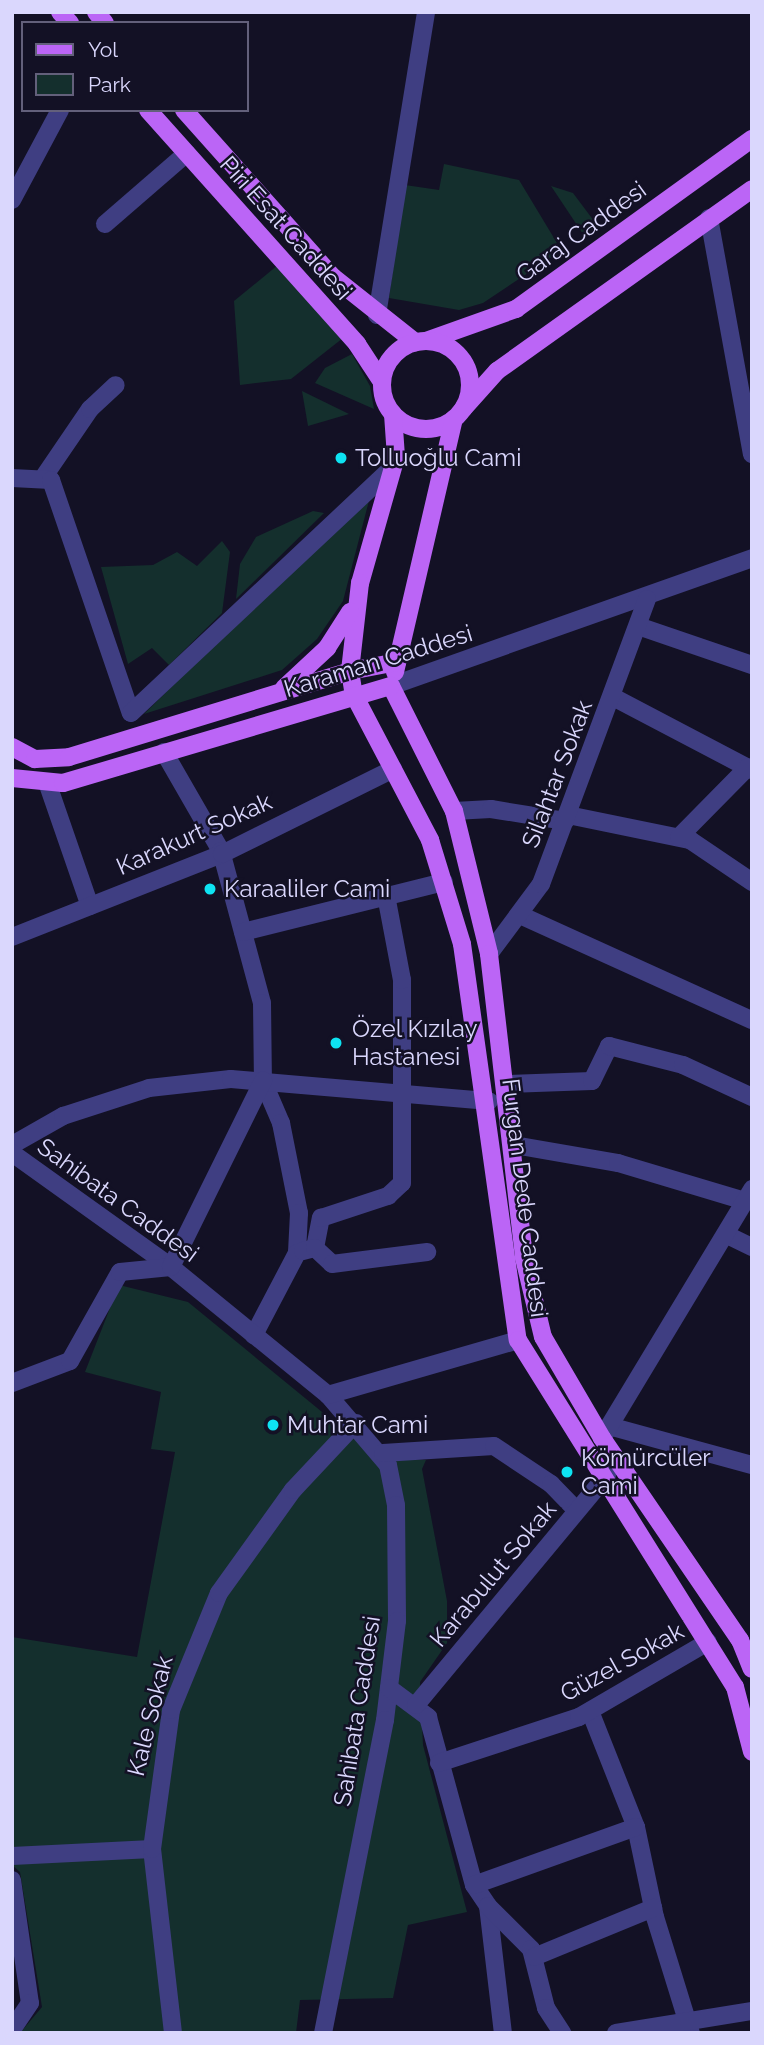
<!DOCTYPE html>
<html>
<head>
<meta charset="utf-8">
<style>
	body { margin:0 }
	#map { position:relative; width:764px; height:2045px; overflow:hidden; background:#131125; font-family:Raleway,sans-serif }
	div>[style] { position:absolute }
	.green>* { inset:0; background:#142f2d }
	.minor>* { height:18px; margin:-9px; padding:0 9px; transform-origin:9px; border-radius:9px; background:#3f3e82 }
	.major>* { height:18px; margin:-9px; padding:0 9px; transform-origin:9px; border-radius:9px; background:#bb65f6 }
	.major>.ring { margin:-9px; padding:0; box-sizing:content-box; background:none; border:18px solid #bb65f6; border-radius:50% }
	.dots>* { width:19px; height:19px; translate:-50% -50%; box-sizing:border-box; border:4px solid #131125; border-radius:50% }
	span { translate:-50% -50%; white-space:nowrap; text-align:center; line-height:1.15; -webkit-text-stroke:5px #131125; paint-order:stroke }
	.street-label { font-size:24px; color:#dad7fd }
	.poi-label { font-size:24px; color:#dad7fd }
	.left { translate:0 -50%; text-align:left }
	.frame { position:absolute; inset:0; border:14px solid #dad7fd; pointer-events:none }
	.legend { position:absolute; left:21px; top:21px; width:228px; height:91px; box-sizing:border-box; background:#131125; border:2px solid #63607b; margin:0; padding:9px 12px; list-style:none; font-size:21px; color:#dad7fd }
	.legend li { display:flex; align-items:center; gap:14px; height:35px }
	.legend b { width:35px; border:2px solid #63607b }
</style>
</head>
<body>
<div id="map">
	<div class="green">
		<div style="clip-path:polygon(444px 164px,519px 180px,557px 243px,548px 250px,552px 257px,483px 303px,459px 310px,389px 298px,405px 185px,439px 190px)"></div>
		<div style="clip-path:polygon(551px 186px,573px 193px,597px 225px,583px 234px)"></div>
		<div style="clip-path:polygon(278px 265px,343px 338px,291px 379px,240px 385px,234px 301px)"></div>
		<div style="clip-path:polygon(352px 354px,370px 386px,374px 409px,315px 383px,325px 368px)"></div>
		<div style="clip-path:polygon(302px 391px,349px 414px,308px 426px)"></div>
		<div style="clip-path:polygon(372px 489px,343px 601px,317px 639px,282px 670px,144px 714px)"></div>
		<div style="clip-path:polygon(313px 511px,324px 513px,236px 599px,240px 564px,256px 537px)"></div>
		<div style="clip-path:polygon(222px 541px,230px 552px,222px 613px,169px 665px,152px 648px,128px 664px,101px 567px,153px 565px,177px 552px,197px 566px)"></div>
		<div style="clip-path:polygon(119px 1285px,188px 1302px,377px 1457px,426px 1460px,422px 1469px,447px 1601px,447px 1643px,420px 1682px,423px 1745px,467px 1912px,408px 1925px,393px 1998px,300px 2000px,296px 2033px,20px 2033px,42px 2007px,20px 1872px,12px 1865px,12px 1637px,137px 1657px,175px 1452px,151px 1449px,161px 1392px,85px 1372px)"></div>
	</div>
	<div class="minor">
		<div style="left:12px;top:200px;width:102px;rotate:-61.9deg"></div>
		<div style="left:709px;top:218px;width:240px;rotate:79.7deg"></div>
		<div style="left:105px;top:224px;width:108px;rotate:-40.9deg"></div>
		<div style="left:377px;top:315px;width:307px;rotate:-80.8deg"></div>
		<div style="left:45px;top:475px;width:80px;rotate:-55.7deg"></div>
		<div style="left:90px;top:409px;width:35px;rotate:-43deg"></div>
		<div style="left:12px;top:478px;width:39px;rotate:3deg"></div>
		<div style="left:51px;top:480px;width:246px;rotate:71.1deg"></div>
		<div style="left:131px;top:713px;width:358px;rotate:-43.2deg"></div>
		<div style="left:638px;top:626px;width:120px;rotate:18.9deg"></div>
		<div style="left:391px;top:686px;width:383px;rotate:-19.5deg"></div>
		<div style="left:613px;top:697px;width:157px;rotate:27.7deg"></div>
		<div style="left:164px;top:752px;width:114px;rotate:60.1deg"></div>
		<div style="left:221px;top:851px;width:157px;rotate:74.9deg"></div>
		<div style="left:262px;top:1003px;width:78px;rotate:89.3deg"></div>
		<div style="left:263px;top:1081px;width:46px;rotate:66.8deg"></div>
		<div style="left:281px;top:1123px;width:92px;rotate:78.7deg"></div>
		<div style="left:299px;top:1213px;width:40px;rotate:92.9deg"></div>
		<div style="left:297px;top:1253px;width:93px;rotate:117.7deg"></div>
		<div style="left:48px;top:785px;width:128px;rotate:70.9deg"></div>
		<div style="left:454px;top:811px;width:37px;rotate:-3deg"></div>
		<div style="left:491px;top:809px;width:75px;rotate:9.2deg"></div>
		<div style="left:568px;top:815px;width:125px;rotate:11.6deg"></div>
		<div style="left:690px;top:840px;width:75px;rotate:34.1deg"></div>
		<div style="left:679px;top:837px;width:98px;rotate:-45.4deg"></div>
		<div style="left:520px;top:915px;width:255px;rotate:24.4deg"></div>
		<div style="left:243px;top:932px;width:207px;rotate:-14deg"></div>
		<div style="left:12px;top:937px;width:226px;rotate:-21.6deg"></div>
		<div style="left:222px;top:854px;width:191px;rotate:-26.4deg"></div>
		<div style="left:489px;top:954px;width:87px;rotate:-53.4deg"></div>
		<div style="left:541px;top:884px;width:304px;rotate:-69.6deg"></div>
		<div style="left:507px;top:1084px;width:85px;rotate:-2deg"></div>
		<div style="left:592px;top:1081px;width:39px;rotate:-64deg"></div>
		<div style="left:609px;top:1046px;width:76px;rotate:14.4deg"></div>
		<div style="left:683px;top:1065px;width:76px;rotate:24.9deg"></div>
		<div style="left:12px;top:1145px;width:59px;rotate:-29.6deg"></div>
		<div style="left:63px;top:1116px;width:90px;rotate:-18deg"></div>
		<div style="left:149px;top:1088px;width:82px;rotate:-6.3deg"></div>
		<div style="left:231px;top:1079px;width:259px;rotate:4.9deg"></div>
		<div style="left:514px;top:1145px;width:106px;rotate:9.8deg"></div>
		<div style="left:618px;top:1163px;width:133px;rotate:16.7deg"></div>
		<div style="left:12px;top:1153px;width:196px;rotate:35.6deg"></div>
		<div style="left:171px;top:1267px;width:203px;rotate:39.2deg"></div>
		<div style="left:328px;top:1395px;width:92px;rotate:49.4deg"></div>
		<div style="left:388px;top:1465px;width:41px;rotate:78.7deg"></div>
		<div style="left:396px;top:1505px;width:116px;rotate:89.5deg"></div>
		<div style="left:397px;top:1621px;width:100px;rotate:96.9deg"></div>
		<div style="left:385px;top:1720px;width:319px;rotate:101.2deg"></div>
		<div style="left:727px;top:1235px;width:28px;rotate:26deg"></div>
		<div style="left:315px;top:1248px;width:31px;rotate:-79deg"></div>
		<div style="left:321px;top:1218px;width:71px;rotate:-18.2deg"></div>
		<div style="left:388px;top:1196px;width:19px;rotate:-43deg"></div>
		<div style="left:402px;top:1183px;width:203px;rotate:-90deg"></div>
		<div style="left:402px;top:980px;width:86px;rotate:-100.7deg"></div>
		<div style="left:303px;top:1251px;width:12px;rotate:-14deg"></div>
		<div style="left:315px;top:1248px;width:23px;rotate:43deg"></div>
		<div style="left:332px;top:1264px;width:96px;rotate:-7.2deg"></div>
		<div style="left:12px;top:1383px;width:62px;rotate:-20.8deg"></div>
		<div style="left:70px;top:1361px;width:102px;rotate:-60.7deg"></div>
		<div style="left:120px;top:1272px;width:51px;rotate:-5.6deg"></div>
		<div style="left:171px;top:1267px;width:208px;rotate:-63.7deg"></div>
		<div style="left:328px;top:1395px;width:198px;rotate:-16.1deg"></div>
		<div style="left:609px;top:1426px;width:148px;rotate:15.3deg"></div>
		<div style="left:602px;top:1438px;width:291px;rotate:-58.9deg"></div>
		<div style="left:383px;top:1453px;width:111px;rotate:-3.6deg"></div>
		<div style="left:494px;top:1446px;width:69px;rotate:33.7deg"></div>
		<div style="left:551px;top:1484px;width:37px;rotate:46deg"></div>
		<div style="left:389px;top:1688px;width:49px;rotate:36.6deg"></div>
		<div style="left:428px;top:1717px;width:174px;rotate:74.7deg"></div>
		<div style="left:474px;top:1885px;width:25px;rotate:56deg"></div>
		<div style="left:488px;top:1906px;width:128px;rotate:83.3deg"></div>
		<div style="left:416px;top:1705px;width:299px;rotate:-50.3deg"></div>
		<div style="left:590px;top:1711px;width:125px;rotate:68.4deg"></div>
		<div style="left:636px;top:1827px;width:92px;rotate:78.1deg"></div>
		<div style="left:655px;top:1917px;width:121px;rotate:72.8deg"></div>
		<div style="left:439px;top:1763px;width:147px;rotate:-18.2deg"></div>
		<div style="left:579px;top:1717px;width:149px;rotate:-30.2deg"></div>
		<div style="left:12px;top:1856px;width:140px;rotate:-2.9deg"></div>
		<div style="left:12px;top:1880px;width:124px;rotate:81.7deg"></div>
		<div style="left:30px;top:2003px;width:32px;rotate:124deg"></div>
		<div style="left:474px;top:1885px;width:172px;rotate:-19.7deg"></div>
		<div style="left:488px;top:1906px;width:61px;rotate:45deg"></div>
		<div style="left:531px;top:1949px;width:61px;rotate:75.7deg"></div>
		<div style="left:546px;top:2008px;width:30px;rotate:57deg"></div>
		<div style="left:534px;top:1957px;width:129px;rotate:-22.4deg"></div>
		<div style="left:173px;top:2033px;width:185px;rotate:-96.5deg"></div>
		<div style="left:152px;top:1849px;width:140px;rotate:-82.2deg"></div>
		<div style="left:171px;top:1710px;width:126px;rotate:-67.7deg"></div>
		<div style="left:219px;top:1593px;width:127px;rotate:-54.3deg"></div>
		<div style="left:293px;top:1490px;width:92px;rotate:-46.8deg"></div>
		<div style="left:616px;top:2033px;width:138px;rotate:-9.2deg"></div>
	</div>
	<div class="major">
		<div style="left:60px;top:12px;width:15px;rotate:48deg"></div>
		<div style="left:96px;top:12px;width:14px;rotate:51deg"></div>
		<div style="left:148px;top:110px;width:314px;rotate:48.2deg"></div>
		<div style="left:357px;top:344px;width:45px;rotate:56.7deg"></div>
		<div style="left:184px;top:110px;width:224px;rotate:48.3deg"></div>
		<div style="left:333px;top:277px;width:105px;rotate:38.4deg"></div>
		<div style="left:426px;top:341px;width:96px;rotate:-19.6deg"></div>
		<div style="left:516px;top:309px;width:291px;rotate:-35.8deg"></div>
		<div class="ring" style="left:382px;top:341px;width:70px;height:70px"></div>
		<div style="left:463px;top:409px;width:51px;rotate:-48.2deg"></div>
		<div style="left:497px;top:371px;width:313px;rotate:-35.5deg"></div>
		<div style="left:393px;top:414px;width:43px;rotate:86deg"></div>
		<div style="left:396px;top:457px;width:131px;rotate:105.9deg"></div>
		<div style="left:360px;top:583px;width:89px;rotate:96.5deg"></div>
		<div style="left:350px;top:671px;width:24px;rotate:81deg"></div>
		<div style="left:354px;top:695px;width:164px;rotate:62.3deg"></div>
		<div style="left:430px;top:840px;width:109px;rotate:72.9deg"></div>
		<div style="left:462px;top:944px;width:400px;rotate:82deg"></div>
		<div style="left:518px;top:1340px;width:409px;rotate:58deg"></div>
		<div style="left:735px;top:1687px;width:67px;rotate:75.3deg"></div>
		<div style="left:395px;top:672px;width:260px;rotate:-76.9deg"></div>
		<div style="left:391px;top:686px;width:140px;rotate:63.3deg"></div>
		<div style="left:454px;top:811px;width:147px;rotate:76.2deg"></div>
		<div style="left:489px;top:954px;width:306px;rotate:83.4deg"></div>
		<div style="left:524px;top:1258px;width:81px;rotate:76.5deg"></div>
		<div style="left:543px;top:1337px;width:117px;rotate:59.7deg"></div>
		<div style="left:602px;top:1438px;width:245px;rotate:55.7deg"></div>
		<div style="left:740px;top:1640px;width:31px;rotate:68deg"></div>
		<div style="left:284px;top:688px;width:59px;rotate:-42.9deg"></div>
		<div style="left:327px;top:648px;width:43px;rotate:-57.4deg"></div>
		<div style="left:12px;top:747px;width:26px;rotate:28deg"></div>
		<div style="left:35px;top:759px;width:34px;rotate:-3deg"></div>
		<div style="left:69px;top:757px;width:294px;rotate:-17deg"></div>
		<div style="left:350px;top:671px;width:48px;rotate:-10.8deg"></div>
		<div style="left:12px;top:778px;width:51px;rotate:5.6deg"></div>
		<div style="left:63px;top:783px;width:342px;rotate:-16.5deg"></div>
	</div>
	<div class="dots">
		<div style="left:341px;top:458px;background:#0ee3f2"></div>
		<div style="left:210px;top:889px;background:#0ee3f2"></div>
		<div style="left:336px;top:1043px;background:#0ee3f2"></div>
		<div style="left:273px;top:1425px;background:#0ee3f2"></div>
		<div style="left:567px;top:1472px;background:#0ee3f2"></div>
	</div>
	<div class="street-label">
		<span style="left:286px;top:228px;rotate:48deg">Piri Esat Caddesi</span>
		<span style="left:581px;top:232px;rotate:-36deg">Garaj Caddesi</span>
		<span style="left:378px;top:661px;rotate:-17deg">Karaman Caddesi</span>
		<span style="left:557px;top:774px;rotate:-69deg">Silahtar Sokak</span>
		<span style="left:194px;top:834px;rotate:-24deg">Karakurt Sokak</span>
		<span style="left:525px;top:1198px;rotate:83deg">Furgan Dede Caddesi</span>
		<span style="left:118px;top:1200px;rotate:36deg">Sahibata Caddesi</span>
		<span style="left:493px;top:1574px;rotate:-50deg">Karabulut Sokak</span>
		<span style="left:622px;top:1662px;rotate:-29deg">Güzel Sokak</span>
		<span style="left:357px;top:1711px;rotate:-81deg">Sahibata Caddesi</span>
		<span style="left:150px;top:1716px;rotate:-76deg">Kale Sokak</span>
	</div>
	<div class="poi-label">
		<span class="left" style="left:355px;top:458px">Tolluoğlu Cami</span>
		<span class="left" style="left:224px;top:889px">Karaaliler Cami</span>
		<span class="left" style="left:352px;top:1043px">Özel Kızılay<br>Hastanesi</span>
		<span class="left" style="left:287px;top:1425px">Muhtar Cami</span>
		<span class="left" style="left:581px;top:1472px">Kömürcüler<br>Cami</span>
	</div>
	<div class="frame"></div>
	<ul class="legend">
	<li><b style="height:9px;background:#bb65f6"></b>Yol</li>
	<li><b style="height:19px;background:#142f2d"></b>Park</li>
	</ul>
</div>
</body>
</html>
